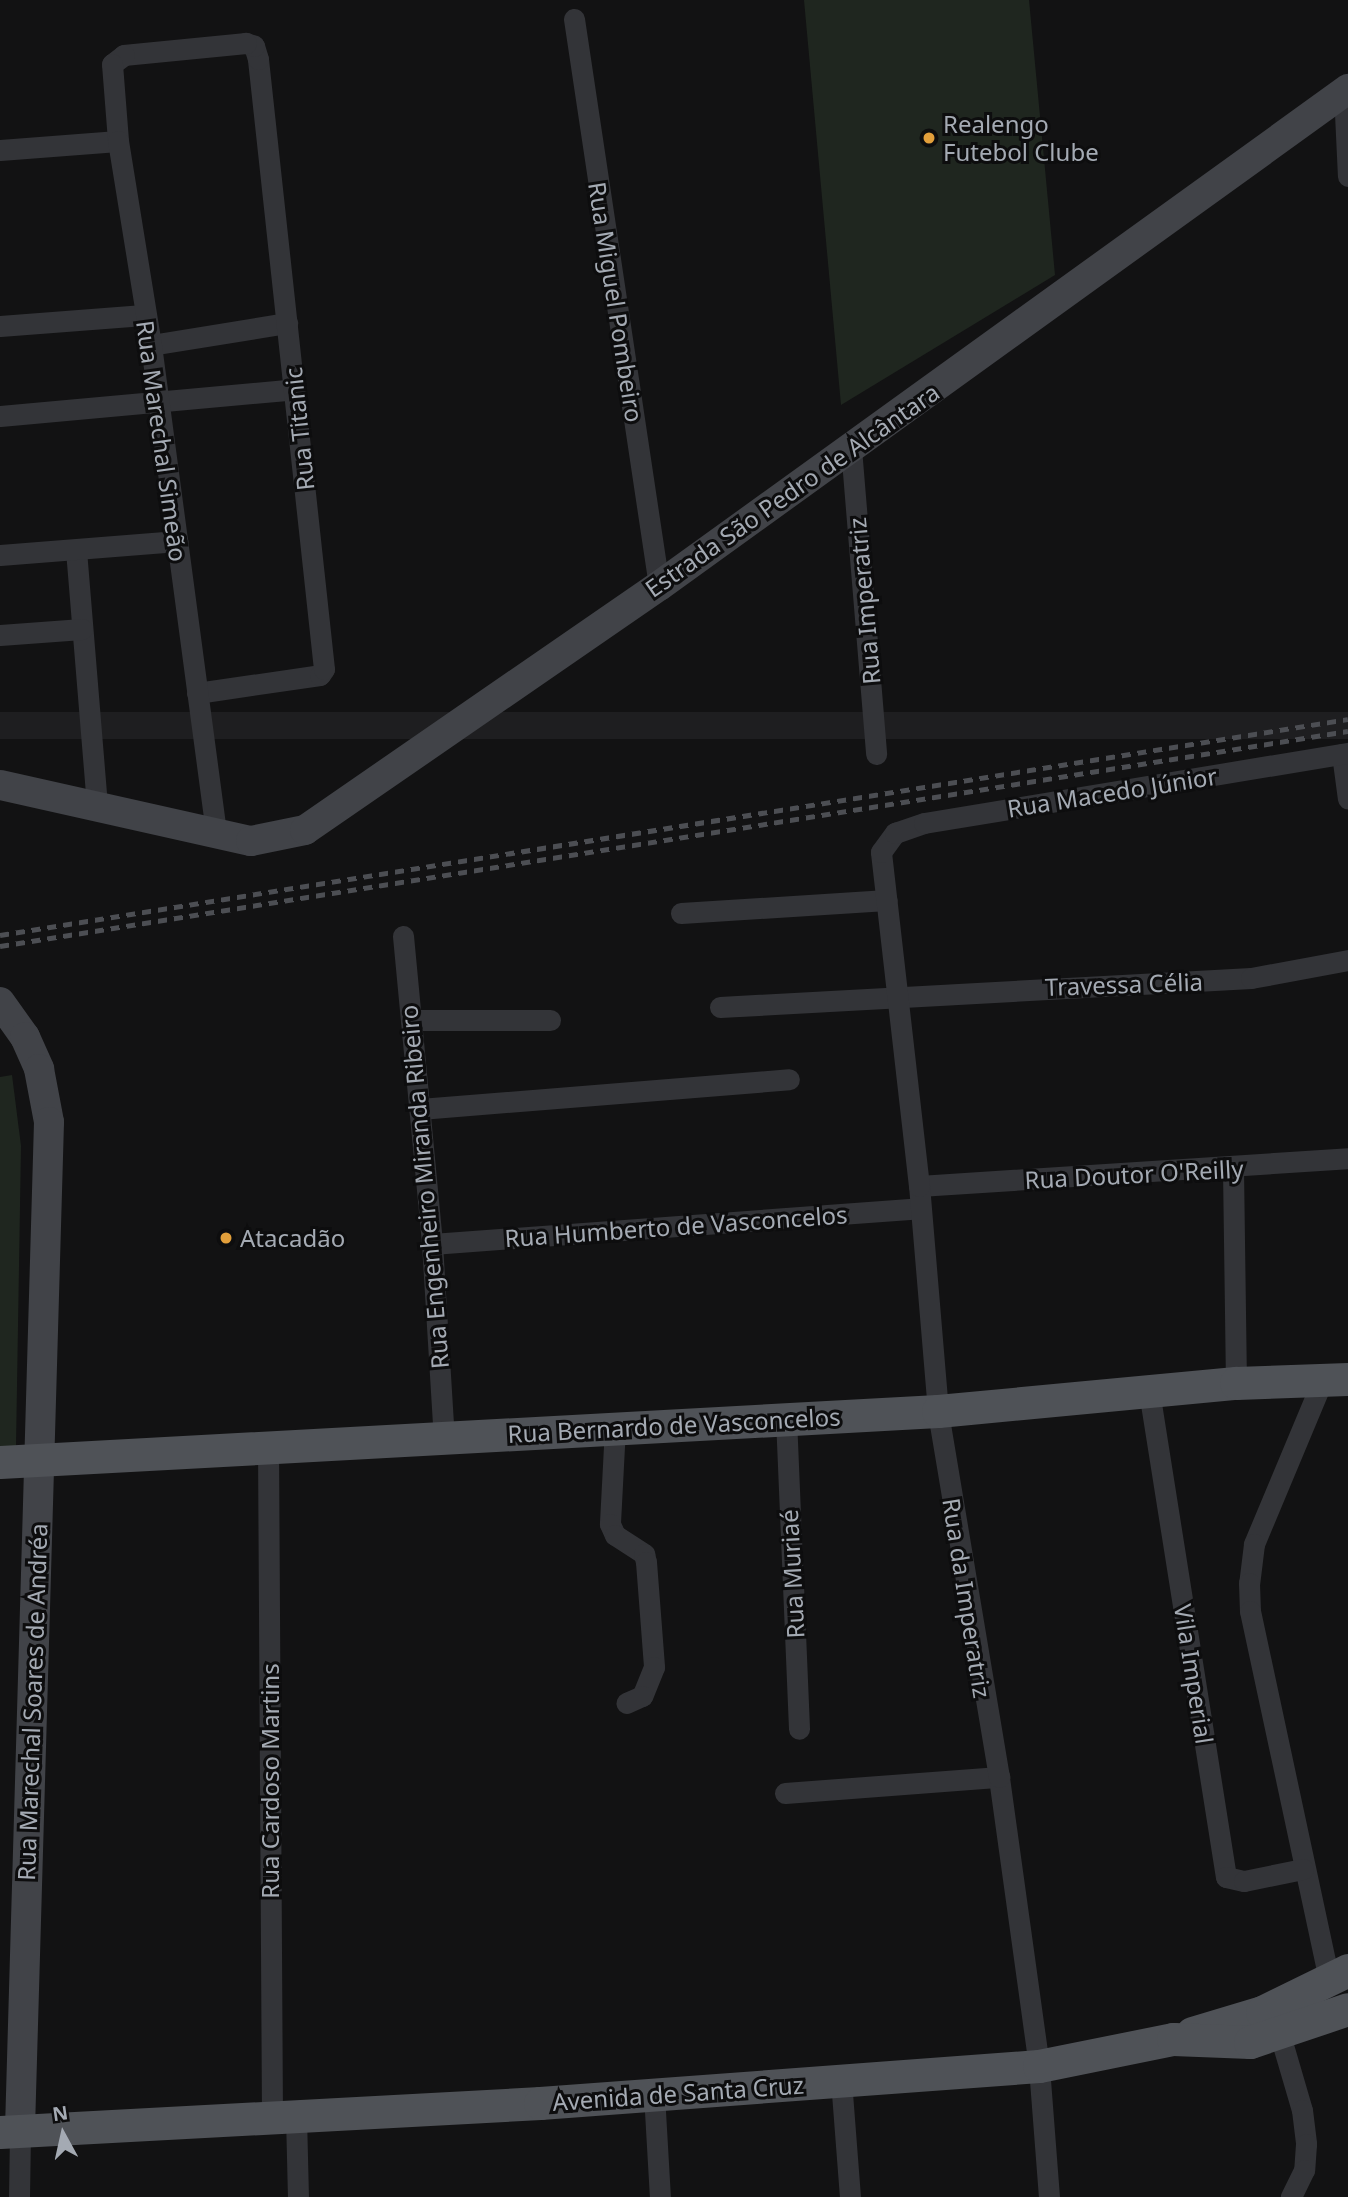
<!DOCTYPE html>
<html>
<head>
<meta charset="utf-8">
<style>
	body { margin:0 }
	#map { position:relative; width:1348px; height:2197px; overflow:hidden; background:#121213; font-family:"Noto Sans",sans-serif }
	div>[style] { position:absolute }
	.built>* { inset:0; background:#1e1e20; transform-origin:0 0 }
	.green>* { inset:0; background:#1f261f }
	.street>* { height:21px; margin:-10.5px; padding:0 10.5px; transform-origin:10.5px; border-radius:10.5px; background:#333438 }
	.secondary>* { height:30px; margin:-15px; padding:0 15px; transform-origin:15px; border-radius:15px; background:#414348 }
	.primary>* { height:33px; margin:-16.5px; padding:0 16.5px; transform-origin:16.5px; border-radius:16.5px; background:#4f5257 }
	.rail>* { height:5px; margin-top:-2.5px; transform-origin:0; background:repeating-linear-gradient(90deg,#4c4e53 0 9px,transparent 0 16px) }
	.dots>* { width:19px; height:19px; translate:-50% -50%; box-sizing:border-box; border:4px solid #0d0d0e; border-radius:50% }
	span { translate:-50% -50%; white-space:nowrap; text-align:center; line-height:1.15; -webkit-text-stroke:6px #0d0d0e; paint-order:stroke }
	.poi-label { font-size:24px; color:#a4aab3 }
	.left { translate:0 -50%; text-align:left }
	.street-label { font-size:24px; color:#a4aab3 }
	.north { position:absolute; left:28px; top:2099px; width:70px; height:70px; -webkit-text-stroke:5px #0d0d0e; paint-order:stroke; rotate:352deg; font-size:19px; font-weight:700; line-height:28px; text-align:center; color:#a4aab3 }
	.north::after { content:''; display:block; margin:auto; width:24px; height:32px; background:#a4aab3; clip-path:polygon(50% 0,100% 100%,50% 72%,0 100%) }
</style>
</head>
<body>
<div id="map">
	<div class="built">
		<div style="left:1348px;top:712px;width:27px;height:1365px;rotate:90deg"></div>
	</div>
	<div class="green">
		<div style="clip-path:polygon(804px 0,1029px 0,1055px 275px,841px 405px)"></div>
		<div style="clip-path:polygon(12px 1075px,21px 1146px,16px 1446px,0 1447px,0 1077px)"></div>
	</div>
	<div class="street">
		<div style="left:574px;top:19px;width:573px;rotate:81.47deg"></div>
		<div style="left:1344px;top:92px;width:84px;rotate:87.3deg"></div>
		<div style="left:0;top:150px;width:118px;rotate:-4.4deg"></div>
		<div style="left:0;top:326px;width:144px;rotate:-4.4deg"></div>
		<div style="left:151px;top:345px;width:138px;rotate:-9.2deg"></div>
		<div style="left:0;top:416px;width:296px;rotate:-5.2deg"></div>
		<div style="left:851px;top:448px;width:307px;rotate:85.3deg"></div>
		<div style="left:76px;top:550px;width:258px;rotate:85.3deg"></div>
		<div style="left:0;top:555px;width:178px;rotate:-4.5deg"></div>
		<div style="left:0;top:635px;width:82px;rotate:-4.2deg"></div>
		<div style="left:197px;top:693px;width:124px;rotate:-8.3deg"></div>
		<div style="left:320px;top:675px;width:7px;rotate:-56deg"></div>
		<div style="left:324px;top:669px;width:614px;rotate:-96.18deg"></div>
		<div style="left:258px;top:59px;width:14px;rotate:-107deg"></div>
		<div style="left:254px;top:46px;width:9px;rotate:-159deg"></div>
		<div style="left:246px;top:43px;width:123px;rotate:174.4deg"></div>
		<div style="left:124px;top:55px;width:15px;rotate:143deg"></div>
		<div style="left:112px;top:64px;width:77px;rotate:85.5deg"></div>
		<div style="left:118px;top:141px;width:207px;rotate:80.8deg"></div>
		<div style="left:151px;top:345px;width:493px;rotate:82.4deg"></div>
		<div style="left:1342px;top:754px;width:45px;rotate:82.4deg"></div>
		<div style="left:681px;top:913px;width:206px;rotate:-3.6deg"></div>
		<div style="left:403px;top:936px;width:309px;rotate:84.6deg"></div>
		<div style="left:432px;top:1244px;width:195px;rotate:86.5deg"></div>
		<div style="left:720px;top:1007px;width:532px;rotate:-3.13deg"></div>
		<div style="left:1251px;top:978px;width:99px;rotate:-10.5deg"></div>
		<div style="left:411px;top:1020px;width:139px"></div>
		<div style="left:420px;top:1109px;width:370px;rotate:-4.6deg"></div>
		<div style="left:1233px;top:1169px;width:214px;rotate:89.2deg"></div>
		<div style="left:919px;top:1186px;width:430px;rotate:-3.7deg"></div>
		<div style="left:432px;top:1244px;width:489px;rotate:-4.2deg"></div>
		<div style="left:1323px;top:1379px;width:179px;rotate:112.7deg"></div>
		<div style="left:1254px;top:1544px;width:39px;rotate:97deg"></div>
		<div style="left:1249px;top:1583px;width:28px;rotate:88deg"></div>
		<div style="left:1250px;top:1611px;width:381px;rotate:77.9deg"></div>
		<div style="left:1149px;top:1391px;width:492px;rotate:81deg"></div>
		<div style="left:1226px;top:1877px;width:18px;rotate:13deg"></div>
		<div style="left:1244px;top:1881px;width:60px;rotate:-11.5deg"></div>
		<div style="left:786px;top:1418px;width:311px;rotate:87.6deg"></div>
		<div style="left:615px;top:1427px;width:97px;rotate:93deg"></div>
		<div style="left:610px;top:1524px;width:12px;rotate:66deg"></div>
		<div style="left:615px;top:1535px;width:35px;rotate:33deg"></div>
		<div style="left:644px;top:1554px;width:8px;rotate:76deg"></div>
		<div style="left:646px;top:1562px;width:105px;rotate:85.6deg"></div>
		<div style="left:654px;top:1667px;width:31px;rotate:112deg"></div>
		<div style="left:642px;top:1696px;width:17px;rotate:156deg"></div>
		<div style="left:268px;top:1444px;width:673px;rotate:89.66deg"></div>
		<div style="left:785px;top:1793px;width:215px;rotate:-4.3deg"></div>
		<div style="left:1280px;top:2035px;width:78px;rotate:73.7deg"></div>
		<div style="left:1302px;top:2110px;width:34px;rotate:83deg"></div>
		<div style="left:1306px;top:2144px;width:26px;rotate:94deg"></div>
		<div style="left:1304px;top:2170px;width:30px;rotate:116deg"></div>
		<div style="left:841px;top:2080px;width:117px;rotate:85.6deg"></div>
		<div style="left:654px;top:2094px;width:103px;rotate:86.7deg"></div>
		<div style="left:296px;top:2116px;width:81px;rotate:88.6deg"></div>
		<div style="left:19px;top:2197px;width:66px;rotate:-89.1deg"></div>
		<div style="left:1049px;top:2197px;width:131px;rotate:-94.4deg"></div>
		<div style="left:1039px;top:2066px;width:292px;rotate:-97.9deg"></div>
		<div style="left:999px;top:1777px;width:371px;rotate:-99.5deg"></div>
		<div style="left:938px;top:1411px;width:226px;rotate:-94.8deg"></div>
		<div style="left:919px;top:1186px;width:336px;rotate:-96.5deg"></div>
		<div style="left:881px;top:852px;width:24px;rotate:-54deg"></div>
		<div style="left:895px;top:833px;width:31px;rotate:-19deg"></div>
		<div style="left:924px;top:823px;width:430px;rotate:-9.4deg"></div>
	</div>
	<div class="secondary">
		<div style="left:0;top:785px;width:257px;rotate:12.6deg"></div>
		<div style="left:251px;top:841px;width:55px;rotate:-11.5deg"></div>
		<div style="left:305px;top:830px;width:430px;rotate:-34.6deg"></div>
		<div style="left:659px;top:586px;width:850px;rotate:-35.8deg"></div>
		<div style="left:0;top:1002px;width:43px;rotate:54.5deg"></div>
		<div style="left:25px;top:1037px;width:35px;rotate:66deg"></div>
		<div style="left:39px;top:1069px;width:54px;rotate:79.3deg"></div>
		<div style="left:49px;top:1122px;width:1009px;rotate:91.65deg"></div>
	</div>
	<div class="primary">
		<div style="left:0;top:1462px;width:939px;rotate:-3.11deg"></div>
		<div style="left:938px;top:1411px;width:299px;rotate:-5.4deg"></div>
		<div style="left:1236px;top:1383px;width:112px;rotate:-2deg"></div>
		<div style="left:1192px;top:2033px;width:73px;rotate:-16.7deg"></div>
		<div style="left:1262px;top:2012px;width:96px;rotate:-26deg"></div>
		<div style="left:0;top:2132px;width:541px;rotate:-3.07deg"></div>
		<div style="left:540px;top:2103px;width:500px;rotate:-4.24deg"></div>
		<div style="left:1039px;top:2066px;width:137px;rotate:-11.4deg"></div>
		<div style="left:1173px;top:2039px;width:77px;rotate:2.2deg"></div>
		<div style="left:1250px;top:2042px;width:103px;rotate:-18.6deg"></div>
	</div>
	<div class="rail">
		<div style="left:0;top:935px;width:1365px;rotate:-9.1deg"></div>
		<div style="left:0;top:946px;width:1365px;rotate:-9.06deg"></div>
	</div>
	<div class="dots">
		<div style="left:929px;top:138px;background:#e29f3b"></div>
		<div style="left:226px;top:1238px;background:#e29f3b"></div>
	</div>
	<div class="poi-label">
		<span class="left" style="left:943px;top:138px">Realengo<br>Futebol Clube</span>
		<span class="left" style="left:240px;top:1238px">Atacadão</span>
	</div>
	<div class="street-label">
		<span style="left:616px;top:302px;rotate:81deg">Rua Miguel Pombeiro</span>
		<span style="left:299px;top:429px;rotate:-96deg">Rua Titanic</span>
		<span style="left:162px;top:441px;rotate:82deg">Rua Marechal Simeão</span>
		<span style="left:792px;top:490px;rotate:-35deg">Estrada São Pedro de Alcântara</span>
		<span style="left:864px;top:601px;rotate:-95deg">Rua Imperatriz</span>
		<span style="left:1112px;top:792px;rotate:-9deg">Rua Macedo Júnior</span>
		<span style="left:1124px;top:984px;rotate:-2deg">Travessa Célia</span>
		<span style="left:1134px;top:1174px;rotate:-3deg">Rua Doutor O'Reilly</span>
		<span style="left:424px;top:1187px;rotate:-95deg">Rua Engenheiro Miranda Ribeiro</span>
		<span style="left:676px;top:1226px;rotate:-4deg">Rua Humberto de Vasconcelos</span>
		<span style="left:674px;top:1425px;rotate:-3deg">Rua Bernardo de Vasconcelos</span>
		<span style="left:792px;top:1574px;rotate:-93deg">Rua Muriaé</span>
		<span style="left:967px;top:1598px;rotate:81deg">Rua da Imperatriz</span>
		<span style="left:1194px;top:1674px;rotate:81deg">Vila Imperial</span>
		<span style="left:32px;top:1702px;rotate:-88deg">Rua Marechal Soares de Andréa</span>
		<span style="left:270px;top:1781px;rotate:-90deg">Rua Cardoso Martins</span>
		<span style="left:678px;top:2093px;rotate:-4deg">Avenida de Santa Cruz</span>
	</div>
	<div class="north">N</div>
</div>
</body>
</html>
